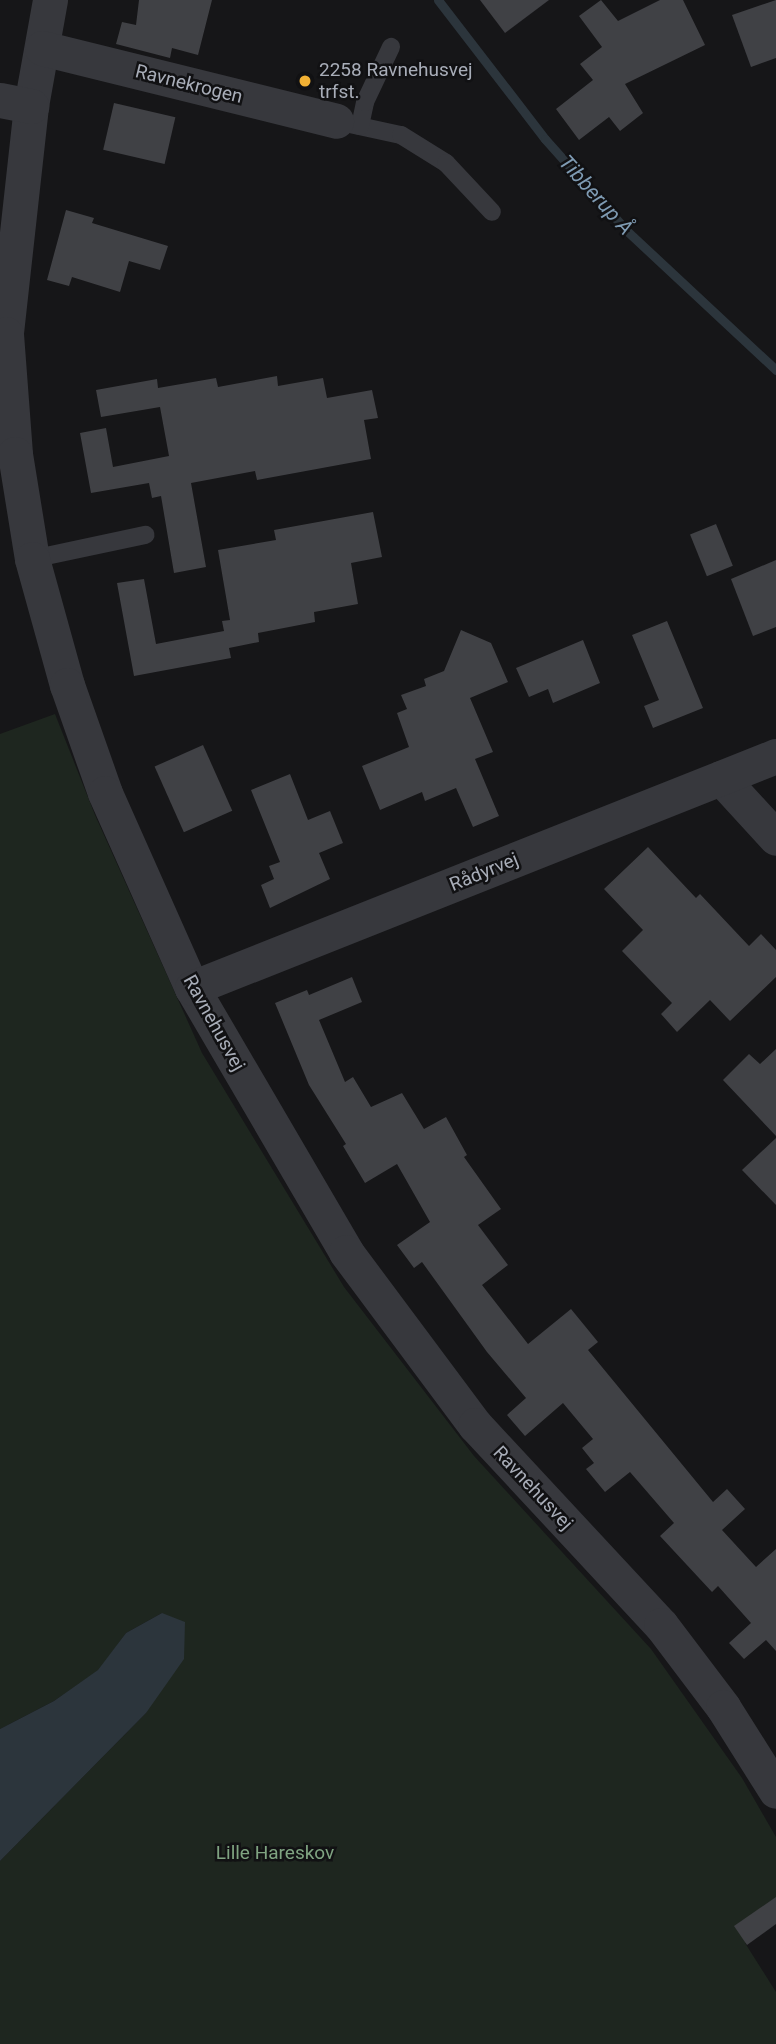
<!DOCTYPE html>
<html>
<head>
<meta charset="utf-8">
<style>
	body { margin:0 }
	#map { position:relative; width:776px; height:2044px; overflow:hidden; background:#161618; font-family:Roboto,sans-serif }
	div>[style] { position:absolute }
	.green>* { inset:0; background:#1e261f }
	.water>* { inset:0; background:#2c353c }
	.stream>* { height:9px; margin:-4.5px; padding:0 4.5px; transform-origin:4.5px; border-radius:4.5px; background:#2c353c }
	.building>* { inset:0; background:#404145; transform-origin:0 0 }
	.service>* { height:18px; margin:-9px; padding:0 9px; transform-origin:9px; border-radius:9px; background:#37383d }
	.minor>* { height:35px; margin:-17.5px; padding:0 17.5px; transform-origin:17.5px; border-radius:17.5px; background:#37383d }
	.dots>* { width:19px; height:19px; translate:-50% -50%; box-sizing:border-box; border:4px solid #111113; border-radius:50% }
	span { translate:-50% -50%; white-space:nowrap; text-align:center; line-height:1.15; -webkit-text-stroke:5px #111113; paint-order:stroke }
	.poi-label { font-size:19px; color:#a8adb8 }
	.left { translate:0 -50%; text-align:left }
	.street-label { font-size:19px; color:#a8adb8 }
	.park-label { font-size:19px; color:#7fa381 }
	.water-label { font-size:21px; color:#7f9bb3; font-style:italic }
</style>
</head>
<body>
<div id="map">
	<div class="green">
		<div style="clip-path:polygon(55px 714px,95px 815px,202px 1053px,344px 1287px,474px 1456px,651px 1649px,742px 1778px,776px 1837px,776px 1923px,745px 1943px,776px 1992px,776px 2044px,0 2044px,0 1861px,146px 1713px,162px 1613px,126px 1633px,99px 1670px,54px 1701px,0 1729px,0 734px)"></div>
	</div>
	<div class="water">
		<div style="clip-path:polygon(162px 1613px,185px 1622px,184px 1659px,146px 1713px,0 1861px,0 1729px,54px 1701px,98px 1670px,126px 1633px)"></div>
	</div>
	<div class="stream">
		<div style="left:438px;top:0;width:175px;rotate:52.4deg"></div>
		<div style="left:545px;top:139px;width:123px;rotate:48.3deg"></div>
		<div style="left:627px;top:231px;width:204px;rotate:43deg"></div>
	</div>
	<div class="building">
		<div style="clip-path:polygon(139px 0,212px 0,198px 55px,172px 48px,170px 58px,116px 44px,122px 22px,136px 25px)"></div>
		<div style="clip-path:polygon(480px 0,549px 0,505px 33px)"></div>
		<div style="clip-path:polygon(601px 0,618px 21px,660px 0,683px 0,705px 45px,625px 84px,643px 113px,620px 131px,609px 117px,579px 140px,556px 109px,593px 80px,580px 64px,602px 47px,579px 16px)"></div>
		<div style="clip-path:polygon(776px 0,776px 58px,751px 67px,732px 15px)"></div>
		<div style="left:114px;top:103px;width:63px;height:48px;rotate:13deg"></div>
		<div style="clip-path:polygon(66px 210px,94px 218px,92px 223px,168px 246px,160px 270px,129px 261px,120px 292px,72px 277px,69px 286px,47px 280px)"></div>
		<div style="clip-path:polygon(277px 376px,278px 386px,323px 378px,327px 398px,372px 390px,378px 418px,364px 420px,371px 459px,257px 480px,255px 471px,191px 483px,206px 567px,174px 573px,161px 496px,152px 498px,149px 483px,91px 493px,80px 433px,106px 428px,113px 467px,169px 456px,160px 407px,101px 417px,96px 390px,157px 379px,158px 388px,216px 378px,218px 387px)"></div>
		<div style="clip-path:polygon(373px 512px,382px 557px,351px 563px,358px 604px,314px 612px,315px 622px,258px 633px,259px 642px,229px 648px,231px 658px,134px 676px,117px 583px,144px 579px,156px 644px,224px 631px,222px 621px,230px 620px,218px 550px,276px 540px,274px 530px)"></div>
		<div style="left:716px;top:524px;width:45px;height:28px;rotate:68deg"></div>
		<div style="clip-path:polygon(776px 560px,776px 627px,753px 636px,731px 579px)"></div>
		<div style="clip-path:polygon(667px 621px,703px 708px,653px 728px,644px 706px,659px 700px,632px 635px)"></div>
		<div style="clip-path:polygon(461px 630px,491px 643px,508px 682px,470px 698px,493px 752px,475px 759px,499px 816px,473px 827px,456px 788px,425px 801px,422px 792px,380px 810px,362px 766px,409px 747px,397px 713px,407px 709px,401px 695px,426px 686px,424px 679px,444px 671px)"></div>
		<div style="clip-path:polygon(583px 640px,600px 683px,553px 703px,548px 689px,529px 697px,516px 668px)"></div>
		<div style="left:203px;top:745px;width:72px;height:53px;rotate:66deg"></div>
		<div style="clip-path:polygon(290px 774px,308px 820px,330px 811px,343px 843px,319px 853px,330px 879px,270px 908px,261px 885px,274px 879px,269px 866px,280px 862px,251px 790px)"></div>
		<div style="clip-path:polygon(648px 847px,696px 898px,700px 894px,749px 946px,761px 934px,776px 950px,776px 977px,730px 1021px,710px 1000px,677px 1032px,661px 1014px,672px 1003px,622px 951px,643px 930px,604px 889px)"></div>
		<div style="clip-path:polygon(352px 977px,362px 1002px,319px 1020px,345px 1082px,353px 1077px,371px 1107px,402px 1093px,424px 1129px,446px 1117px,467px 1155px,464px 1157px,501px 1209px,478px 1225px,508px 1265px,482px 1285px,528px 1344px,571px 1309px,598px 1342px,588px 1350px,713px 1502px,727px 1489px,745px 1509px,722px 1530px,756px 1567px,776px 1549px,776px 1651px,766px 1640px,744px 1659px,729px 1643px,751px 1623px,718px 1586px,712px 1592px,660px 1536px,674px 1523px,630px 1472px,605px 1492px,586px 1469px,594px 1463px,582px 1448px,593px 1439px,563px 1403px,525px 1436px,507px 1415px,526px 1398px,487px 1352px,422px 1262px,414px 1268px,397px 1245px,430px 1222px,397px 1164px,365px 1183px,343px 1146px,346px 1144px,309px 1085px,275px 1003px,307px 990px,309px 995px)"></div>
		<div style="clip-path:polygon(776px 1049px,776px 1136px,723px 1080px,749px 1054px,760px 1064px)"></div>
		<div style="clip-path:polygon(776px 1138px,776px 1205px,742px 1170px)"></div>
		<div style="clip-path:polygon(776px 1897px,776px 1924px,747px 1945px,734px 1926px)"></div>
	</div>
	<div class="service">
		<div style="left:336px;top:121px;width:66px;rotate:12.2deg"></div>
		<div style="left:401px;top:135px;width:53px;rotate:31.9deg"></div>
		<div style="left:446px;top:163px;width:67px;rotate:46.8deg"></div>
		<div style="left:360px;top:126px;width:25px;rotate:-78deg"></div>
		<div style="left:365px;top:102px;width:61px;rotate:-64.7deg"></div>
		<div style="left:32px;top:559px;width:116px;rotate:-12deg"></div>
	</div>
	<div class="minor">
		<div style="left:50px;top:0;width:108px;rotate:100.2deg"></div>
		<div style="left:31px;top:106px;width:229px;rotate:96.3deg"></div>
		<div style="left:6px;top:334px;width:120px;rotate:85.7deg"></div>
		<div style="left:15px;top:454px;width:106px;rotate:80.8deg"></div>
		<div style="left:32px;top:559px;width:131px;rotate:74.5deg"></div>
		<div style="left:67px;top:685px;width:114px;rotate:70.6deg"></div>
		<div style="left:105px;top:793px;width:214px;rotate:66deg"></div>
		<div style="left:192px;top:988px;width:306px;rotate:59.7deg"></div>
		<div style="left:346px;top:1252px;width:216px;rotate:53.3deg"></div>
		<div style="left:475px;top:1425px;width:273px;rotate:47.1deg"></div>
		<div style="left:661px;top:1625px;width:103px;rotate:52.9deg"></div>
		<div style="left:723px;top:1707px;width:99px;rotate:57.8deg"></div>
		<div style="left:42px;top:48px;width:303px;rotate:13.9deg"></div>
		<div style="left:0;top:100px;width:32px;rotate:11deg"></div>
		<div style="left:721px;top:778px;width:81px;rotate:47.5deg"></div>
		<div style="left:192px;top:988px;width:628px;rotate:-21.67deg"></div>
	</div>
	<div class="dots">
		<div style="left:305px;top:81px;background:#f2b134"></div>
	</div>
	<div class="poi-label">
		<span class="left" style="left:319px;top:81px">2258 Ravnehusvej<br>trfst.</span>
	</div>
	<div class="street-label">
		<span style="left:189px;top:84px;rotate:14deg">Ravnekrogen</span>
		<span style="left:484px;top:872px;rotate:-22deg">Rådyrvej</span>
		<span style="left:214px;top:1023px;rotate:61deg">Ravnehusvej</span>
		<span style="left:533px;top:1488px;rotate:47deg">Ravnehusvej</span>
	</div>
	<div class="park-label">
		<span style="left:275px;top:1853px">Lille Hareskov</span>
	</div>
	<div class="water-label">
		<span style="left:596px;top:195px;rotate:48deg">Tibberup Å</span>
	</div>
</div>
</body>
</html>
